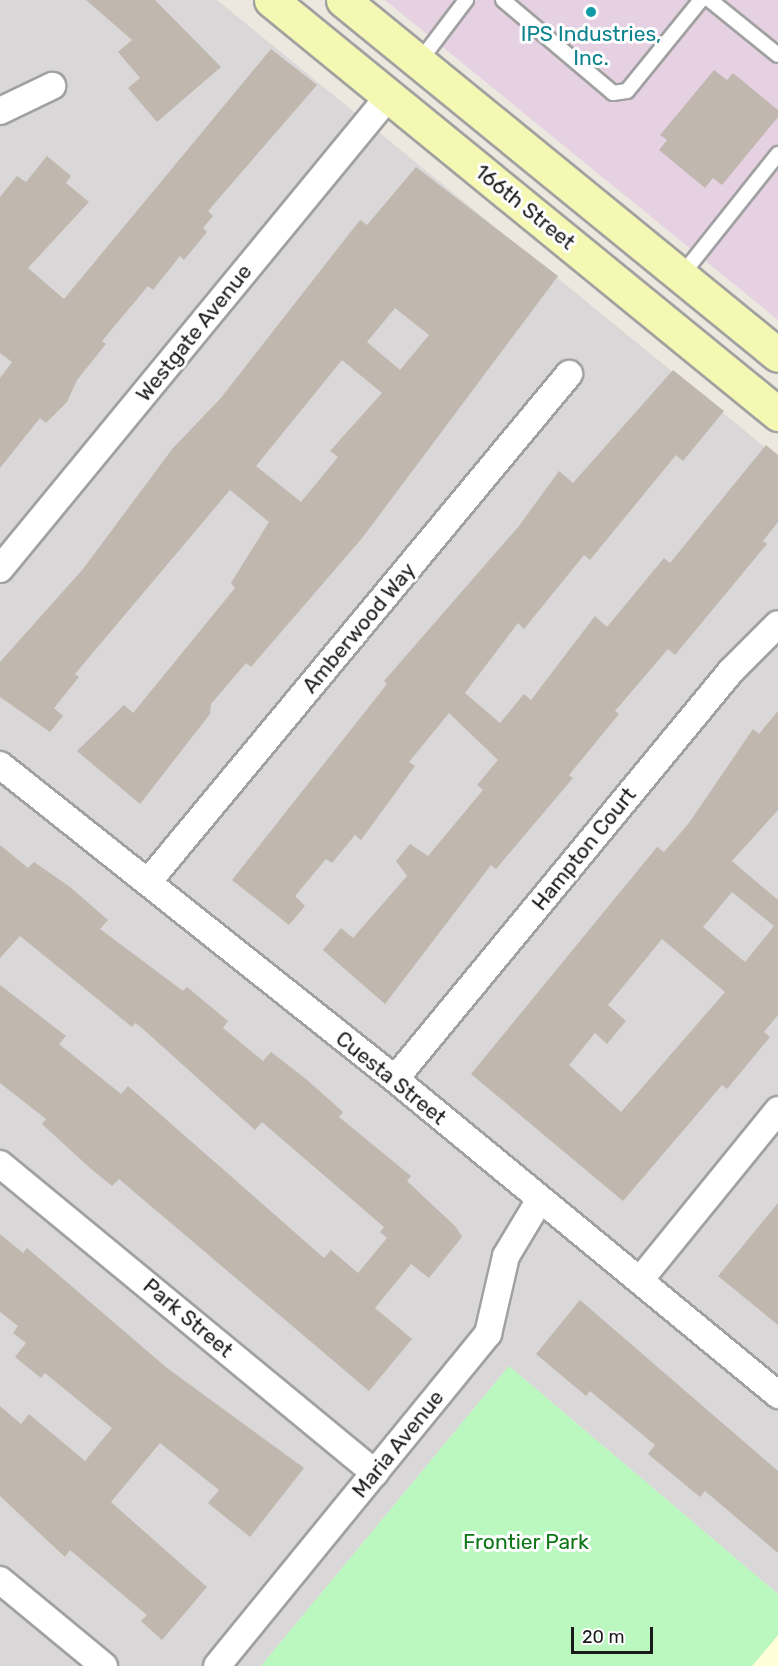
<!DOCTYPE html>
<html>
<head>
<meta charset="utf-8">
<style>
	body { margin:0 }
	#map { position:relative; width:778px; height:1666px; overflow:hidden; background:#ece8e0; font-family:Rubik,sans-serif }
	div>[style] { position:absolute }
	.residential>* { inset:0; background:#d9d7d7 }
	.industrial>* { inset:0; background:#e5d1e2 }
	.education>* { inset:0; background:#feffd6 }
	.park>* { inset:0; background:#bbf8c0 }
	.building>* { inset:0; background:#c0b7af }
	.roads { filter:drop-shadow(2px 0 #a1a1a1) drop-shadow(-2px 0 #a1a1a1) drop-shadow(0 2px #a1a1a1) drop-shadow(0 -2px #a1a1a1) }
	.lane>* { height:14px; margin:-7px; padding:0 7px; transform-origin:7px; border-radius:7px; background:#fff }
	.street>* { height:26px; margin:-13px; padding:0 13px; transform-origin:13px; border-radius:13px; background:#fff }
	.secondary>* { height:33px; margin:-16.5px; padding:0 16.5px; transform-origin:16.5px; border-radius:16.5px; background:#f4f8b2 }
	.dots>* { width:16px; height:16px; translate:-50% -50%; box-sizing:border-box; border:3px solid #fff; border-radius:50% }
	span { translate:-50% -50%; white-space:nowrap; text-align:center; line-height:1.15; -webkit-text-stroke:6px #fff; paint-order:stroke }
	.culture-label { font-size:21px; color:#0d838f }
	.street-label { font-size:21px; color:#1a1a1a }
	.park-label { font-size:21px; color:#0c7515 }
	.scale { position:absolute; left:571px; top:1627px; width:82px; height:27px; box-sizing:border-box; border:3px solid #1a1a1a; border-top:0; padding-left:8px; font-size:18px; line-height:21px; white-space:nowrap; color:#1a1a1a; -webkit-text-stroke:4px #fff; paint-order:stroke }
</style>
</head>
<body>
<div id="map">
	<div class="residential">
		<div style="clip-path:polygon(0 0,217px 0,778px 458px,778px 1594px,509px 1366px,261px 1666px,0 1666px)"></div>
	</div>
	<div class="industrial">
		<div style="clip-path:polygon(385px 0,778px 0,778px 320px)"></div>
	</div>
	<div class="education">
		<div style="clip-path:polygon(778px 1635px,778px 1666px,752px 1666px)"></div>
	</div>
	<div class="park">
		<div style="clip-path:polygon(509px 1366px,778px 1594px,778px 1635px,752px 1666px,261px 1666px)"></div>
	</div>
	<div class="building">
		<div style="clip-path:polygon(86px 0,155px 0,221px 67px,157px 122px,128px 88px,140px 78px,118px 52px,132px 40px)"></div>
		<div style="clip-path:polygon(271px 49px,317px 85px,208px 211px,213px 216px,203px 228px,207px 232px,184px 260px,180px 256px,153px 290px,148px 286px,102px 341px,106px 344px,77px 380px,67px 402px,46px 423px,40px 418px,0 468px,0 378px,12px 362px,0 353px,0 197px,17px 176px,26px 182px,47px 156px,71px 176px,66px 183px,89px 202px,28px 268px,64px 299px)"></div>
		<div style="clip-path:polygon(714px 70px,727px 80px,733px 73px,778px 110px,778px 117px,722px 185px,713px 178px,705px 188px,659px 150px,667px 140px,660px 135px)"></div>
		<div style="clip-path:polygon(evenodd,416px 167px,558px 276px,363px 537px,251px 667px,246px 663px,211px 704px,210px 714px,140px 804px,77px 751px,124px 705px,133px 713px,235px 588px,231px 583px,269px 522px,230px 490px,75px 674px,79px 677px,54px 708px,63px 716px,50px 732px,0 697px,0 662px,83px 569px,173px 448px,220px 399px,360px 220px,367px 225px,416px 167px,395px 308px,429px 335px,400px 370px,367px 342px,395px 308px,416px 167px,342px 360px,382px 393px,330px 451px,338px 457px,301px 502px,256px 466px,342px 360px)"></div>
		<div style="clip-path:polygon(673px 370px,724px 411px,683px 461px,676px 455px,590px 560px,584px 555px,524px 629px,518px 623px,465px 693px,500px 723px,524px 694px,531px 700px,595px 616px,607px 627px,664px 558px,670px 563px,766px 445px,778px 455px,778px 522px,763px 541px,767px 544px,675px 655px,668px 649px,615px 711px,619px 714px,569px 775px,573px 778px,496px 869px,491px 865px,385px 1004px,323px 950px,341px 928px,353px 938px,407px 876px,396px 861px,410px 844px,428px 856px,483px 790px,477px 785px,498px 760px,449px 713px,409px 762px,415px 766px,361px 840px,355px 835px,332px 863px,326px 859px,295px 896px,305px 906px,289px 925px,232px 880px,387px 684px,384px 681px,519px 526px,559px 471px,573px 483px)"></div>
		<div style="clip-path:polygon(evenodd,778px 711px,778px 810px,732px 861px,778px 900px,778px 1015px,764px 1032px,770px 1037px,727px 1089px,722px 1085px,623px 1201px,471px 1074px,657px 847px,664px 852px,689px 823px,753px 729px,759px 734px,778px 711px,732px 892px,774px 926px,745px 962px,703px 927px,732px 892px,778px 711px,662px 939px,725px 992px,621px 1112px,569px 1065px,595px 1033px,607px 1044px,626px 1021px,608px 1005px,662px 939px)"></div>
		<div style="clip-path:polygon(0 845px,28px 868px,34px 862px,70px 887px,108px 920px,100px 929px,183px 991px,187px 987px,228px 1021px,223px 1028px,263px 1061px,271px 1052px,306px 1079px,343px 1112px,339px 1117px,411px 1176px,407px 1181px,456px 1227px,462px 1237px,429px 1278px,411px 1264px,375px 1308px,412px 1339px,369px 1391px,119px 1179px,112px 1186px,90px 1168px,42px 1124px,46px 1119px,0 1083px,0 985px,66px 1036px,59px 1044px,121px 1094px,128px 1086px,324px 1258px,331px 1250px,358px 1273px,387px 1238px,380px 1232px,384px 1227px,262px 1122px,255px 1130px,142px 1028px,135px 1023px,132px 1027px,20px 936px,0 958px)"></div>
		<div style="clip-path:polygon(778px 1203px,778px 1325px,718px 1276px)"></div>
		<div style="clip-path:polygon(0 1234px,23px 1253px,27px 1248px,167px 1368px,304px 1468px,250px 1537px,208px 1503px,219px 1490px,160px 1443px,111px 1502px,207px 1587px,162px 1640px,141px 1621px,147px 1615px,70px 1550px,65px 1557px,0 1496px,0 1406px,21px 1424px,29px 1414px,85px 1461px,112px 1428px,45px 1373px,41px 1378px,15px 1357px,26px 1343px,13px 1333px,18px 1326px,0 1312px)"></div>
		<div style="clip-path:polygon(580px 1300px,778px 1471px,778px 1553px,705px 1491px,700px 1497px,648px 1454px,655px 1445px,590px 1391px,586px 1396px,536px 1354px)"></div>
	</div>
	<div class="roads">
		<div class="lane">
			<div style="left:503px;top:0;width:144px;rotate:40.2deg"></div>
			<div style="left:613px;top:93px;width:14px;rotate:-8deg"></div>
			<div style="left:627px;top:91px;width:117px;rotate:-50.9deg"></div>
			<div style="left:710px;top:0;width:87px;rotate:39deg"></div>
			<div style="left:419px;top:62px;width:78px;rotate:-52.8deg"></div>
			<div style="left:681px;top:276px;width:156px;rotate:-51.5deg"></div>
		</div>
		<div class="street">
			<div style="left:0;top:111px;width:58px;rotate:-25.7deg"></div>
			<div style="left:0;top:569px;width:612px;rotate:-50.57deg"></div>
			<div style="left:0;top:765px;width:505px;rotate:38.48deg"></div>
			<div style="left:395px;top:1079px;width:497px;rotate:39.5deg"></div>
			<div style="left:148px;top:882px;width:660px;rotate:-50.35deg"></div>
			<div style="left:395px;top:1079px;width:529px;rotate:-50.53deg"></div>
			<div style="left:731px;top:671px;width:66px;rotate:-45deg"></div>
			<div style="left:0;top:1164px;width:486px;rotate:39.5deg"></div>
			<div style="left:640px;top:1280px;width:219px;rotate:-50.9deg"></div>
			<div style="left:0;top:1580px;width:135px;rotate:39.6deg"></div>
			<div style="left:217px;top:1666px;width:429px;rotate:-50.8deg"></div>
			<div style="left:488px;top:1334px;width:80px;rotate:-77deg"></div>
			<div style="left:506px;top:1256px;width:64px;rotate:-59deg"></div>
		</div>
		<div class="secondary">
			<div style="left:271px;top:0;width:655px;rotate:39.23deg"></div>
			<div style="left:343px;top:0;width:561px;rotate:39.22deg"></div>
		</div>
	</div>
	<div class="dots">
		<div style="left:591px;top:12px;background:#0f9aa8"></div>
	</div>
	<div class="culture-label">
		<span style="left:591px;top:46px">IPS Industries,<br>Inc.</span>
	</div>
	<div class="street-label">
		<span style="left:525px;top:207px;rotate:39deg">166th Street</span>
		<span style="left:194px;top:333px;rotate:-51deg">Westgate Avenue</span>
		<span style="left:359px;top:628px;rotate:-50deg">Amberwood Way</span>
		<span style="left:584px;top:849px;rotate:-51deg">Hampton Court</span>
		<span style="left:391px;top:1078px;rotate:39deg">Cuesta Street</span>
		<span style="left:188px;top:1318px;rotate:40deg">Park Street</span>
		<span style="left:398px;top:1444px;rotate:-51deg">Maria Avenue</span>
	</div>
	<div class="park-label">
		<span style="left:526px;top:1542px">Frontier Park</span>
	</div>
	<div class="scale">20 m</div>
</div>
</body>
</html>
